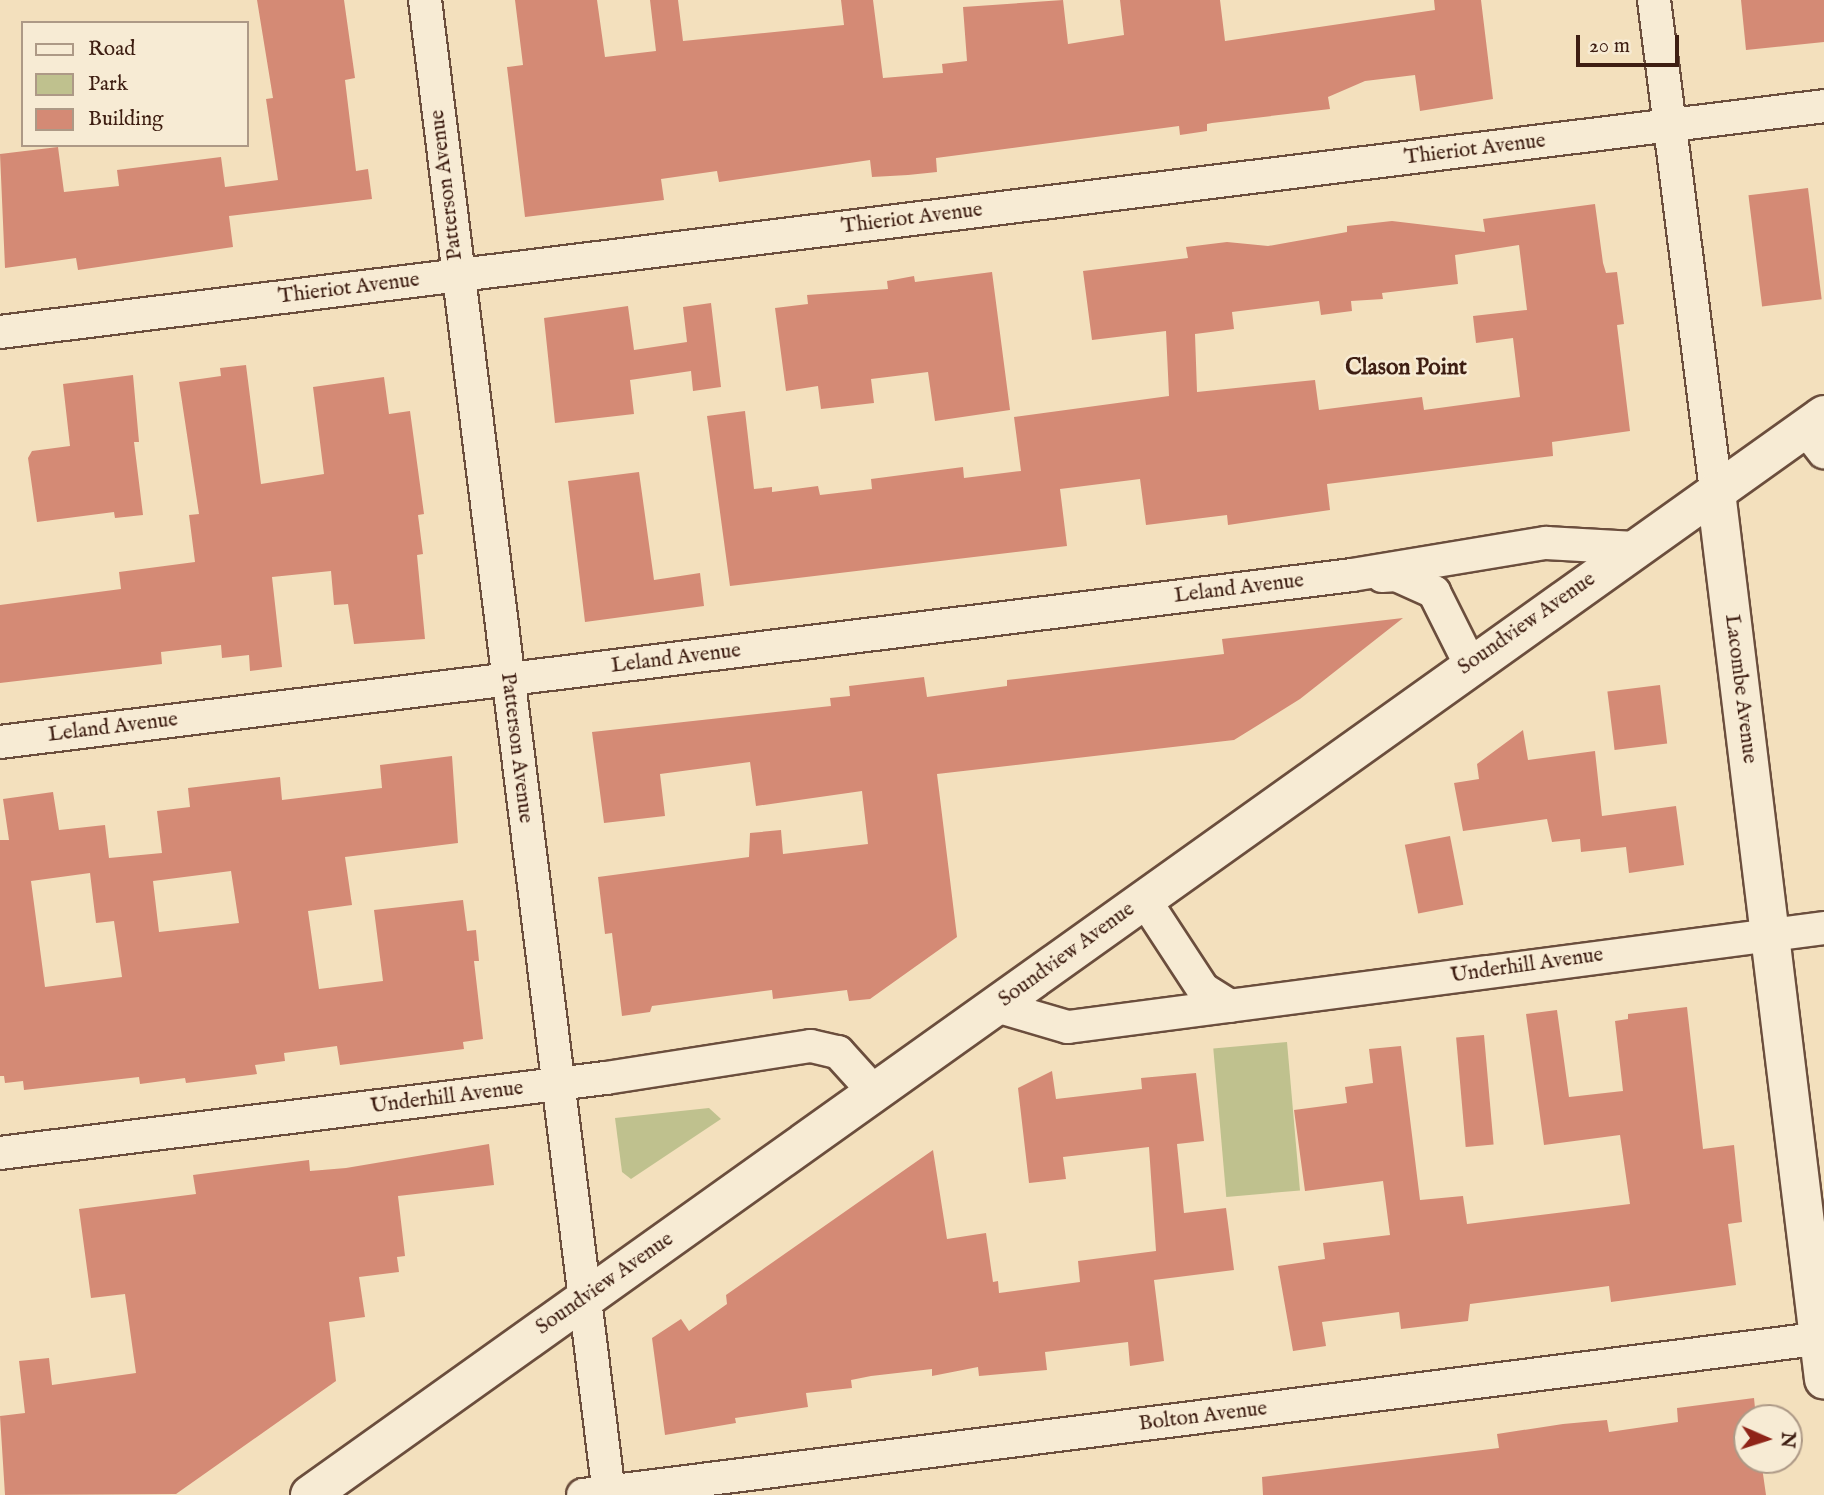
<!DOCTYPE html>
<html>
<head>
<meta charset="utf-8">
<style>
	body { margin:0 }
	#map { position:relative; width:1824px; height:1495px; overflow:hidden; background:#f3e0bd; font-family:"IM FELL English",serif }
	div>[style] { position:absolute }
	.green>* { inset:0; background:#bfc18e; transform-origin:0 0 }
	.building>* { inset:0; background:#d48a75; transform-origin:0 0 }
	.roads { filter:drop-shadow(2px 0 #6b4e3d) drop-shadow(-2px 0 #6b4e3d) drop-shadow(0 2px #6b4e3d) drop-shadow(0 -2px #6b4e3d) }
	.street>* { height:32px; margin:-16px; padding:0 16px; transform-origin:16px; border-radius:16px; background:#f7ebd4 }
	.secondary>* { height:38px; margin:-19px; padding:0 19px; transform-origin:19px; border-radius:19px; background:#f7ebd4 }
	span { translate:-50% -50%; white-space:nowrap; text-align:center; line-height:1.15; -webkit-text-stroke:5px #f7ebd4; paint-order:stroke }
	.street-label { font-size:21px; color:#3e1e12 }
	.neighbourhood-label { font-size:23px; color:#3e1e12; font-weight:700 }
	.legend { position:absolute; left:21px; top:21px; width:228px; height:126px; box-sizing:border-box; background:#f7ebd4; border:2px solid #ad9986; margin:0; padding:9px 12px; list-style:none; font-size:21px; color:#3e1e12 }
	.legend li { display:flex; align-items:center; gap:14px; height:35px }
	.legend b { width:35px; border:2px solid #ad9986 }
	.north { position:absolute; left:1733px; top:1404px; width:70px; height:70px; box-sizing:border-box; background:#f7ebd4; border:2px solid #ad9986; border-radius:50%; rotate:93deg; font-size:19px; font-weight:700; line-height:28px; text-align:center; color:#3e1e12 }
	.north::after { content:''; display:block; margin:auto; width:24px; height:32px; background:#8f2418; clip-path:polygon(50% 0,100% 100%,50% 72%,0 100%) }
	.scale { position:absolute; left:1576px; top:35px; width:103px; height:32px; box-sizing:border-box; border:4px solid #3e1e12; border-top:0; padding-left:9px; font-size:21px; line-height:24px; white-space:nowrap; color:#3e1e12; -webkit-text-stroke:5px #f7ebd4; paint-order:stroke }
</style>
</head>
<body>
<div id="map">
	<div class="green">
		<div style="left:1287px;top:1042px;width:149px;height:74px;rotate:85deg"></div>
		<div style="clip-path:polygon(709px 1108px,721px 1119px,631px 1179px,622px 1172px,615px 1118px)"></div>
	</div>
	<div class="building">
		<div style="clip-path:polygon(257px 0,344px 0,355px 78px,345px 80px,356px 171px,368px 169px,372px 199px,229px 216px,233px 247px,78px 270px,76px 258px,5px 268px,0 154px,58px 147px,64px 192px,119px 186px,117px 170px,221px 157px,225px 187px,278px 180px,266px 99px,273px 98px)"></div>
		<div style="clip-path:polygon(515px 0,597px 0,605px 57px,656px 51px,650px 0,678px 0,683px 41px,844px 25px,841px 0,873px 0,883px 78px,943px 73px,942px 64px,967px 61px,963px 7px,1063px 0,1068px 44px,1124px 35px,1120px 0,1220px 0,1225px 41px,1435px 10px,1434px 0,1481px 0,1493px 99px,1420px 111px,1415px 75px,1365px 81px,1328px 97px,1330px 109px,1212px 123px,1207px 124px,1207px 131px,1180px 135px,1179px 126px,936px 158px,937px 172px,908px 175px,872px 177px,870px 160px,719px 182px,717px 171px,661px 179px,664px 200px,525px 217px,507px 67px,523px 65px)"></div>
		<div style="clip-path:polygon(1741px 0,1824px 0,1824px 42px,1746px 50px)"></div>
		<div style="left:1808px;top:188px;width:112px;height:60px;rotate:83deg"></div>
		<div style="clip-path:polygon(evenodd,1595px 204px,1603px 263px,1606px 273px,1617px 272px,1624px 324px,1617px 325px,1630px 431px,1552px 442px,1553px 456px,1327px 484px,1330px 510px,1228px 525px,1227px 515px,1146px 525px,1140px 479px,1060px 489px,1067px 546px,730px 586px,707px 416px,745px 411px,754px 489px,772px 487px,772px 492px,818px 486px,820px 495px,872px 489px,871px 479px,963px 467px,964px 478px,1021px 471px,1014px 417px,1169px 396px,1166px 331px,1092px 340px,1083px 271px,1188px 258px,1186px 247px,1227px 242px,1268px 246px,1347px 232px,1347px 226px,1392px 221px,1485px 232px,1483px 219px,1595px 204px,1519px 245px,1527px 310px,1473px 316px,1476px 343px,1513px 338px,1520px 397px,1424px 410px,1422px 397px,1319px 410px,1315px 380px,1197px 392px,1195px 334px,1234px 329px,1232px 312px,1319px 301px,1321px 315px,1352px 311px,1351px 301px,1383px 299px,1382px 293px,1458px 284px,1455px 255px,1519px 245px)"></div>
		<div style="clip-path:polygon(992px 272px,1010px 410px,935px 421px,928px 372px,871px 379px,874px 403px,821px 409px,818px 386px,786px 391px,775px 308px,808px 304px,807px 295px,888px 289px,887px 281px,914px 276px,915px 282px)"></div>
		<div style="clip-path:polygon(711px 303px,721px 387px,693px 391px,691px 371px,630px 380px,634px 414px,555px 423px,544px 318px,628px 306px,634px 350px,687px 342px,683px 307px)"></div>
		<div style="clip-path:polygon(246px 365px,261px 484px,324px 474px,313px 387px,384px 377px,389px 414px,410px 411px,424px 514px,418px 515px,423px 554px,417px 555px,425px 639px,354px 644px,348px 604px,334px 605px,331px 571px,272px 577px,282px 667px,250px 671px,249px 655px,222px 658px,221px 645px,161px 652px,162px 664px,0 683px,0 605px,121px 589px,119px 572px,195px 562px,189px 515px,199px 514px,179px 382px,221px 376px,220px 368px)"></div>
		<div style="clip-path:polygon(133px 375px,139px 442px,134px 442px,143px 515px,115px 518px,114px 512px,37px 522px,28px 458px,32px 451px,70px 446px,63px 384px)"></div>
		<div style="clip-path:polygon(639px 472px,654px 580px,700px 573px,704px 606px,585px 622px,568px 481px)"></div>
		<div style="clip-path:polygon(1403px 618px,1300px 699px,1234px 740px,937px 774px,957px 937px,870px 999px,849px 1001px,847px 990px,773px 999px,772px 990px,652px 1006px,650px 1012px,622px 1016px,612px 933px,605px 934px,598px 877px,749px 857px,750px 833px,781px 830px,783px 854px,868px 844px,862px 791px,756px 806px,750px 762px,660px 774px,665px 816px,604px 823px,592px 732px,831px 706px,830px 698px,850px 696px,849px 686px,924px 677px,927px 697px,1007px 686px,1007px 680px,1224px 654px,1222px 639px)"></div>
		<div style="left:1660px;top:685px;width:59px;height:53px;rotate:83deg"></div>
		<div style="clip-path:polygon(1523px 730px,1528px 760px,1595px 751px,1602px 816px,1676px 806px,1684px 865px,1629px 873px,1626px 847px,1581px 852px,1580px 839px,1552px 842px,1547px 819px,1463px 831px,1454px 783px,1479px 779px,1477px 764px)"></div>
		<div style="clip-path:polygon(evenodd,452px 756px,458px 843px,345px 857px,352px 905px,308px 911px,319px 989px,383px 981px,374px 910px,463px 900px,467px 931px,476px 930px,479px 961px,474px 961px,483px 1039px,463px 1042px,464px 1049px,340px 1065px,337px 1046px,284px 1053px,285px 1061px,255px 1065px,257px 1074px,186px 1083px,185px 1078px,140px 1084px,139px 1077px,24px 1090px,23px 1081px,5px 1083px,4px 1076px,0 1076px,0 840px,9px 840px,3px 799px,53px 792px,59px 830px,105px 825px,109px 858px,162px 853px,157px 811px,190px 807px,188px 788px,280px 777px,282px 800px,382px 788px,380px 765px,452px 756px,231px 871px,239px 923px,159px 932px,153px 881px,231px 871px,452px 756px,90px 873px,96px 923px,114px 921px,122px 977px,45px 987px,31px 881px,90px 873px)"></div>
		<div style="left:1450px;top:836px;width:70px;height:46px;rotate:79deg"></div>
		<div style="clip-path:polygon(1687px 1007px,1703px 1149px,1734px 1145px,1742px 1222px,1728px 1224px,1736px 1285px,1611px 1302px,1609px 1286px,1470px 1304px,1468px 1321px,1401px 1329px,1399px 1312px,1322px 1322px,1326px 1346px,1293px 1351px,1278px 1266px,1325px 1259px,1323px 1243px,1390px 1235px,1383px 1181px,1305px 1191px,1294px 1110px,1347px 1103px,1345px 1087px,1373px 1083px,1369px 1049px,1401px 1046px,1420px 1200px,1463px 1196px,1467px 1224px,1630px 1204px,1620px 1135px,1544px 1145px,1526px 1014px,1557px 1010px,1569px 1097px,1623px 1091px,1615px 1021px,1628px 1019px,1628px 1014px)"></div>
		<div style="left:1484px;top:1035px;width:110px;height:28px;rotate:85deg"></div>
		<div style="clip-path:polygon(1052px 1071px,1056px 1099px,1142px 1089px,1141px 1078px,1196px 1073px,1204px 1141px,1177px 1144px,1184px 1213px,1226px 1208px,1234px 1270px,1154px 1280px,1164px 1361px,1130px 1366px,1128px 1342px,1045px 1352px,1047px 1370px,979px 1376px,978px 1367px,932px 1376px,932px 1369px,871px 1376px,851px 1380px,852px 1388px,806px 1393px,808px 1407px,735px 1418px,736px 1423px,665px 1435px,652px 1338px,681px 1319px,689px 1331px,727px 1304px,726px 1295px,933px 1150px,947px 1239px,986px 1233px,993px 1282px,998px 1281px,999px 1293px,1080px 1282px,1078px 1261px,1156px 1251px,1149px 1147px,1063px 1157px,1066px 1179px,1029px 1183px,1018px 1088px)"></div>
		<div style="clip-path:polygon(489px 1144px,494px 1185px,398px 1196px,405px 1256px,397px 1257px,399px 1272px,359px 1277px,365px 1317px,329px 1322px,336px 1381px,176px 1494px,5px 1495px,0 1416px,25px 1413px,19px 1361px,49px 1358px,52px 1385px,136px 1373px,125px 1294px,91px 1298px,79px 1209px,196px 1194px,193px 1175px,309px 1160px,310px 1171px,346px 1168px)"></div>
		<div style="clip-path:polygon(1754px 1398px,1756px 1418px,1747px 1418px,1747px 1460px,1761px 1460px,1766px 1495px,1263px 1495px,1262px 1477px,1499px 1448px,1497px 1434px,1563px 1424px,1607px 1420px,1609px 1432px,1678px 1422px,1677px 1408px)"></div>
	</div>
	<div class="roads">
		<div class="street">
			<div style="left:425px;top:0;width:1506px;rotate:82.98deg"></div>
			<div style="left:1654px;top:0;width:496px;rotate:82.8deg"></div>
			<div style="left:0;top:332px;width:1838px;rotate:-7.06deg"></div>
			<div style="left:1805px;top:428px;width:31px;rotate:52deg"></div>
			<div style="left:1382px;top:576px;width:14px;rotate:-4deg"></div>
			<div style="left:1396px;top:575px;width:42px;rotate:24.1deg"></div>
			<div style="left:1434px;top:592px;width:80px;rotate:63.4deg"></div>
			<div style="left:0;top:742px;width:1362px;rotate:-7.04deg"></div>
			<div style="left:1352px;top:575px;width:197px;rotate:-9.4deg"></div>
			<div style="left:1546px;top:543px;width:89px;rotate:3.2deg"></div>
			<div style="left:1144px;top:899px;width:108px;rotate:56.8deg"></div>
			<div style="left:1203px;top:989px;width:32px;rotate:32deg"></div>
			<div style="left:996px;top:1006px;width:75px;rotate:16.3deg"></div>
			<div style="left:1068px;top:1027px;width:762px;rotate:-7.46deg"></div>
			<div style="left:0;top:1153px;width:611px;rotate:-7.06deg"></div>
			<div style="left:606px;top:1078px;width:207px;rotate:-8.9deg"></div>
			<div style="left:811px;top:1046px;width:28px;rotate:13deg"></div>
			<div style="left:838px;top:1052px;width:55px;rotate:47.9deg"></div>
			<div style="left:583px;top:1495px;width:1251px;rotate:-7.21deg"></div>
		</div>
		<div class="secondary">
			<div style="left:1716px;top:492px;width:894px;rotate:83.06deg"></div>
			<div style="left:310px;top:1495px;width:1860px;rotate:-35.5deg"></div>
		</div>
	</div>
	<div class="street-label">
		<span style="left:1475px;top:150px;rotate:-7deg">Thieriot Avenue</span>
		<span style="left:447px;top:185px;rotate:-97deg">Patterson Avenue</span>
		<span style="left:912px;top:219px;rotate:-7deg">Thieriot Avenue</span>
		<span style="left:349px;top:289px;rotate:-7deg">Thieriot Avenue</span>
		<span style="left:1239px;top:589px;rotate:-7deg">Leland Avenue</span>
		<span style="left:1527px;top:624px;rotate:-35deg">Soundview Avenue</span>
		<span style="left:676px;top:659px;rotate:-7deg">Leland Avenue</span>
		<span style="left:1740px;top:689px;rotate:83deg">Lacombe Avenue</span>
		<span style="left:113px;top:728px;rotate:-7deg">Leland Avenue</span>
		<span style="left:516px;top:748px;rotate:83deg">Patterson Avenue</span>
		<span style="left:1067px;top:955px;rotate:-36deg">Soundview Avenue</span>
		<span style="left:1527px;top:966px;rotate:-8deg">Underhill Avenue</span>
		<span style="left:447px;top:1098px;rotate:-7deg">Underhill Avenue</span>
		<span style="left:605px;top:1284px;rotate:-35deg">Soundview Avenue</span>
		<span style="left:1203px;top:1417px;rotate:-7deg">Bolton Avenue</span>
	</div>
	<div class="neighbourhood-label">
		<span style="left:1406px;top:368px">Clason Point</span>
	</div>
	<ul class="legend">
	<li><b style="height:9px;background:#f7ebd4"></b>Road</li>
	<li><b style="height:19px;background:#bfc18e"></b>Park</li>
	<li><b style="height:19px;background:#d48a75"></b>Building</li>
	</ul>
	<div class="north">N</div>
	<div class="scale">20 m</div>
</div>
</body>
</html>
